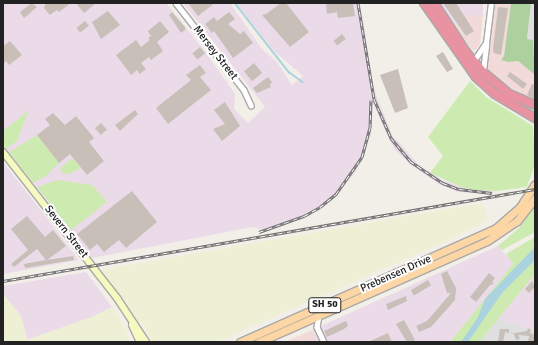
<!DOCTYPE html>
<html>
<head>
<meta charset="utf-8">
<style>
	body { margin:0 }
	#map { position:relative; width:538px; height:345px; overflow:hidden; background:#f2efe9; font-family:Signika,sans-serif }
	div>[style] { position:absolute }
	.residential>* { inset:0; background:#e0dfdf }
	.commercial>* { inset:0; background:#f2dad9 }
	.industrial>* { inset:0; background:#ebdbe8 }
	.farmland>* { inset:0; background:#eef0d5 }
	.grass>* { inset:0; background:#cdebb0 }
	.forest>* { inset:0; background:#add19e }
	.water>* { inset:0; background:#aad3df }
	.stream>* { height:1.5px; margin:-0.75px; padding:0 0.75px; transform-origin:0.75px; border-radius:0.75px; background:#aad3df }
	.building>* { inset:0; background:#c7bfb8; transform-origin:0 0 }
	.roads { filter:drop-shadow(1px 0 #a9a9a9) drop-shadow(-1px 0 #a9a9a9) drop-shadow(0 1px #a9a9a9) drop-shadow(0 -1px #a9a9a9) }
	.street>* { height:4.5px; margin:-2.25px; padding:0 2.25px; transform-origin:2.25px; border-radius:2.25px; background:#fff }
	.secondary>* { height:6px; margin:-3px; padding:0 3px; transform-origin:3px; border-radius:3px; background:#f7fabf }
	.primary>* { height:7px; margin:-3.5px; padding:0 3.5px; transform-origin:3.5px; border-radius:3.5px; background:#fcd6a4 }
	.highway>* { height:8px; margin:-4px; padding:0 4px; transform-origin:4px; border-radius:4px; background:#e892a2 }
	.rail>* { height:3px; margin-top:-1.5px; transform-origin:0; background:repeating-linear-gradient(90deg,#fff 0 4.5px,#707070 0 9px); box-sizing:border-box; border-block:1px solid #707070 }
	span { translate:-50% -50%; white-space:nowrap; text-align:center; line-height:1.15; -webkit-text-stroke:4px #fff; paint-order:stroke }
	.shield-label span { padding:1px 3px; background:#fff; border:1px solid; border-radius:3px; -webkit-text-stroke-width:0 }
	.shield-label { font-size:10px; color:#222; font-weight:700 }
	.street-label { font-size:11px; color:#222 }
	.frame { position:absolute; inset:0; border:4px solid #222; pointer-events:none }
</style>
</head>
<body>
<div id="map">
	<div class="residential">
		<div style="clip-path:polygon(531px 3px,535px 3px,535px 51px,532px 50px,527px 39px)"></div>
		<div style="clip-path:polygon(497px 318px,535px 331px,535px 342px,479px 342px)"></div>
	</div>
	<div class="commercial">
		<div style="clip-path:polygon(493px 3px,511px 3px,504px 56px,508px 62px,518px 61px,535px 75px,535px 100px,511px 91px,498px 82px,482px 63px,489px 50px)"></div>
		<div style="clip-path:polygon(470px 15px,483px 15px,480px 44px,476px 50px,472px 50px,454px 25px)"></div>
		<div style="clip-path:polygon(312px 330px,317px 342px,285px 342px)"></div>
	</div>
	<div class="industrial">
		<div style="clip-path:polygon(3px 3px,166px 3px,204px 50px,235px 94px,234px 109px,248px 123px,265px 107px,183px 3px,230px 3px,262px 49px,277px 62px,292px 85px,303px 76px,275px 52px,236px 3px,360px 3px,374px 89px,392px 135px,421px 167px,442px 180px,461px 187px,495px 191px,492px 194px,458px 192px,439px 184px,411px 165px,394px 149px,373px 103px,371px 135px,356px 171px,333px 199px,305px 218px,266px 231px,253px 227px,92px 258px,3px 144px)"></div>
		<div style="clip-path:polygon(439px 3px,483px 3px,483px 15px,470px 15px,454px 25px)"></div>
		<div style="clip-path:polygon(3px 162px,36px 204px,79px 260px,3px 274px)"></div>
		<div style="clip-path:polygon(498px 246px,514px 264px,450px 342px,317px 342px,312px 330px)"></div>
		<div style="clip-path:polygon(86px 272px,112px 307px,92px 317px,27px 340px,21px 316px,3px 294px,3px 286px)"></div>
		<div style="clip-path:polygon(535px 274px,535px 331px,497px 318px)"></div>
	</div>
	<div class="farmland">
		<div style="clip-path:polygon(482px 203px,489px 220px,454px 238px,217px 342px,152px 342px,143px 323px,138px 321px,101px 270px)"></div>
		<div style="clip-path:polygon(3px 294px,21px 316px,27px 340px,92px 317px,112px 307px,128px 334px,129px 342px,3px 342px)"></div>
	</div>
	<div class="grass">
		<div style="clip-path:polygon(470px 81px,486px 97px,533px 126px,535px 164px,527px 187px,495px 191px,476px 190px,461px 187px,430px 173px,443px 156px,428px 137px)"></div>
		<div style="clip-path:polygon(29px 110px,17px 141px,6px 149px,3px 145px,3px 131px)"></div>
		<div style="clip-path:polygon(37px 135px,59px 163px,46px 176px,33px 183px,9px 152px)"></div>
		<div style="clip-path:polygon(73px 158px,81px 168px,69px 174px,62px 173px,60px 168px)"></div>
		<div style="clip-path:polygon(58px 180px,92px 185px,107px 202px,71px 230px,37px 187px)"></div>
		<div style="clip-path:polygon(535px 203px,535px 232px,502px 250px,498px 246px,520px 227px)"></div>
		<div style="clip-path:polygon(535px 237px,535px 274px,479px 342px,450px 342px,513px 264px,506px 254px)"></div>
	</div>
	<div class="forest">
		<div style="clip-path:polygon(511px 3px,531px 3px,527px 39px,533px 40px,535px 75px,518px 61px,508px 62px,501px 60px,504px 56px)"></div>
	</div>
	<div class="water">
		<div style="clip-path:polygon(535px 247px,535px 260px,502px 293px,468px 342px,461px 342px,478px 317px,485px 299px)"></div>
	</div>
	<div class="stream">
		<div style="left:235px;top:3px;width:88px;rotate:52deg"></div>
		<div style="left:289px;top:72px;width:17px;rotate:36deg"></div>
	</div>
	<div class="building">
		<div style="clip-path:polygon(32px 3px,37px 7px,24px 18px,20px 12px)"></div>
		<div style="clip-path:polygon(46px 3px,71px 3px,59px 12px,57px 10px,50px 15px,44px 8px)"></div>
		<div style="clip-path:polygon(76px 3px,96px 3px,84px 13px)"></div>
		<div style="clip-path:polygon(188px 3px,215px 3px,198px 16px)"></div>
		<div style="clip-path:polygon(281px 3px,286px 3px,309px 32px,290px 47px,262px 15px,266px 14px)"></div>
		<div style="clip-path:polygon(326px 3px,353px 3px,355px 16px,338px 18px,337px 12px,327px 14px)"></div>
		<div style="clip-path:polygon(443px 3px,456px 3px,474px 31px,466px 36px)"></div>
		<div style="clip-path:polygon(498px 7px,508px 8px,501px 55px,494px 53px,493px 50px)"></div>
		<div style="clip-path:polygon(108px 11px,120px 25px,101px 39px,92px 22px)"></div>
		<div style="clip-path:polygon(172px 12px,185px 27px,185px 30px,181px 33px,169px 15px)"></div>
		<div style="clip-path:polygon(229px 12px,235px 19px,228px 24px,240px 34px,244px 31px,253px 43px,233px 58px,214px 31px,212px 33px,205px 24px,214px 17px,217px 21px)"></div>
		<div style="left:85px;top:21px;width:6px;height:11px;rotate:51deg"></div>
		<div style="clip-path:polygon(160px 21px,169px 32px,157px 42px,163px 51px,151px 60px,149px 57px,141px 63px,146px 69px,140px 74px,137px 70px,131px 75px,116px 55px,136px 40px,141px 47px,150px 40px,148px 38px,151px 36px,148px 31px)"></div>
		<div style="left:342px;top:34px;width:6px;height:11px;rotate:51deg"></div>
		<div style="clip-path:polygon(10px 41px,22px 55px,9px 65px,6px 61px,3px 64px,3px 46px)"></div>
		<div style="left:200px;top:47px;width:8px;height:10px;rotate:50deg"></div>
		<div style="clip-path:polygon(443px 52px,453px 69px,447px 72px,436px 56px)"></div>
		<div style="left:254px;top:63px;width:13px;height:13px;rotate:51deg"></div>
		<div style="clip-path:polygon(200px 65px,206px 73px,200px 77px,211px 90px,168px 124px,156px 108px,191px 80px,186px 75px)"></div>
		<div style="clip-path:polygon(398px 69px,408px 108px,395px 113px,380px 75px)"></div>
		<div style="clip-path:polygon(510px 72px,527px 84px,523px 89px,507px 76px)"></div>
		<div style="clip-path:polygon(268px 77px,272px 82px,270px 85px,271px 87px,257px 93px,253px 88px)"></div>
		<div style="clip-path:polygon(532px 84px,535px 85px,535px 99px,527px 95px)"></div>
		<div style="clip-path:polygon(225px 102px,240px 126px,222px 141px,213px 129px,225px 124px,214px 110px)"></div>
		<div style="clip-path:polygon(135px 110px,138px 114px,120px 131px,115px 125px)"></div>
		<div style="clip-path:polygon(53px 113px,65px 125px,76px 116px,94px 138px,89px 142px,104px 161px,87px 175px,70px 154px,59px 163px,37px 135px,50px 125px,45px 119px)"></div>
		<div style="left:101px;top:123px;width:9px;height:8px;rotate:49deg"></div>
		<div style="clip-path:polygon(132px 191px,157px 222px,126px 248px,119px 240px,104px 252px,97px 244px,90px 250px,77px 234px)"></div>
		<div style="clip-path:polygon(27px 216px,45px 237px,53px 230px,66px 246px,47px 260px,73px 256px,74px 260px,25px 268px,24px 264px,46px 260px,37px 249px,14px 267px,11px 264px,28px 250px,11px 229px)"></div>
		<div style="clip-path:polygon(447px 271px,456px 288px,455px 300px,431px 327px,419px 332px,416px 326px,427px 321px,451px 293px,447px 293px,441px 274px)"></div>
		<div style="clip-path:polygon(489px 273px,495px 278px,492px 282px,494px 284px,490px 285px,476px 302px,470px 297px)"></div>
		<div style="left:428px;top:280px;width:6px;height:20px;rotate:59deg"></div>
		<div style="clip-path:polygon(532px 281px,535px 287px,529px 293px,525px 289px)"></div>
		<div style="clip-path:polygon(406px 296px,407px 301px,388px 310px,386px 304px)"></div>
		<div style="clip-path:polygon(404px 320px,415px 340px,411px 342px,407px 342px,396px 324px)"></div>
		<div style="clip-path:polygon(346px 321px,348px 326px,344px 329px,327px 337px,324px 331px)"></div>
		<div style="clip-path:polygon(528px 328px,531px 330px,530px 333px,535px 335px,535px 342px,528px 342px,529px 336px,518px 335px,520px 339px,516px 340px,514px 334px,510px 334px,527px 331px)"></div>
		<div style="clip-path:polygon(500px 329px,509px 329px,509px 333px,505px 332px,503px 342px,498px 342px)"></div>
		<div style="clip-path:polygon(388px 333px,392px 342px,368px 342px)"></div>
	</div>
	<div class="roads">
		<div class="street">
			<div style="left:176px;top:3px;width:110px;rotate:52deg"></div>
			<div style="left:244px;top:90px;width:17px;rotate:65deg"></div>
			<div style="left:473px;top:62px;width:23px;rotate:-56deg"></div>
			<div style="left:486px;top:43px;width:40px;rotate:-82.9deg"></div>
			<div style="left:483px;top:71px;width:26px;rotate:-83deg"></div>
			<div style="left:319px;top:316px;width:11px;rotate:100deg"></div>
			<div style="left:317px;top:327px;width:17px;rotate:65deg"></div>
		</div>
		<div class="secondary">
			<div style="left:3px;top:152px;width:185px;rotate:52deg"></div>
			<div style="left:117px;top:298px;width:53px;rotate:56.6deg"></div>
			<div style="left:132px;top:325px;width:19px;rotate:65deg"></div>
		</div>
		<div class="primary">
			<div style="left:240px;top:342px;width:280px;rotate:-24deg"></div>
			<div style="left:496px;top:228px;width:32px;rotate:-41deg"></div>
			<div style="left:520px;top:207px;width:27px;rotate:-57deg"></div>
			<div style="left:259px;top:342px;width:249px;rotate:-23.9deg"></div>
			<div style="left:487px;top:241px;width:36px;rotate:-34deg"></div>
			<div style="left:517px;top:221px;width:29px;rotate:-52deg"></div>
		</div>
		<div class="highway">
			<div style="left:424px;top:3px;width:90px;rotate:54.9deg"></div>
			<div style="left:476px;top:77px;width:25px;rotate:42deg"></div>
			<div style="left:495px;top:94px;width:47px;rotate:31deg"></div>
			<div style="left:434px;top:3px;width:59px;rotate:56.9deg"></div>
			<div style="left:466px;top:52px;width:26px;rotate:50deg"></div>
			<div style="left:483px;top:72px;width:34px;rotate:40deg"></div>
			<div style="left:509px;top:94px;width:28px;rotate:23deg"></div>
		</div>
	</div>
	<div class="rail">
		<div style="left:358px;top:3px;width:97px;rotate:80.5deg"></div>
		<div style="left:374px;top:99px;width:43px;rotate:66.4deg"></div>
		<div style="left:391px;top:138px;width:30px;rotate:50deg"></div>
		<div style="left:410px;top:161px;width:40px;rotate:34deg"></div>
		<div style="left:443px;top:183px;width:17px;rotate:21deg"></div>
		<div style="left:459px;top:189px;width:33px;rotate:7deg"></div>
		<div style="left:259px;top:232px;width:48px;rotate:-19.6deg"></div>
		<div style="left:304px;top:216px;width:18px;rotate:-29deg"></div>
		<div style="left:320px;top:207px;width:21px;rotate:-39deg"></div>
		<div style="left:336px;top:194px;width:45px;rotate:-54.9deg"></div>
		<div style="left:362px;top:157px;width:30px;rotate:-75deg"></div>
		<div style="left:370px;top:128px;width:28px;rotate:-88deg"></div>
		<div style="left:3px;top:281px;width:540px;rotate:-9.81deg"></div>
	</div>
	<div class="shield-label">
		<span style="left:325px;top:305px">SH 50</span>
	</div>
	<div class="street-label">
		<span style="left:215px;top:53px;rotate:52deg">Mersey Street</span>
		<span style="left:66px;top:232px;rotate:52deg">Severn Street</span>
		<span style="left:396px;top:274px;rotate:-24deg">Prebensen Drive</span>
	</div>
	<div class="frame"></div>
</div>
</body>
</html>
